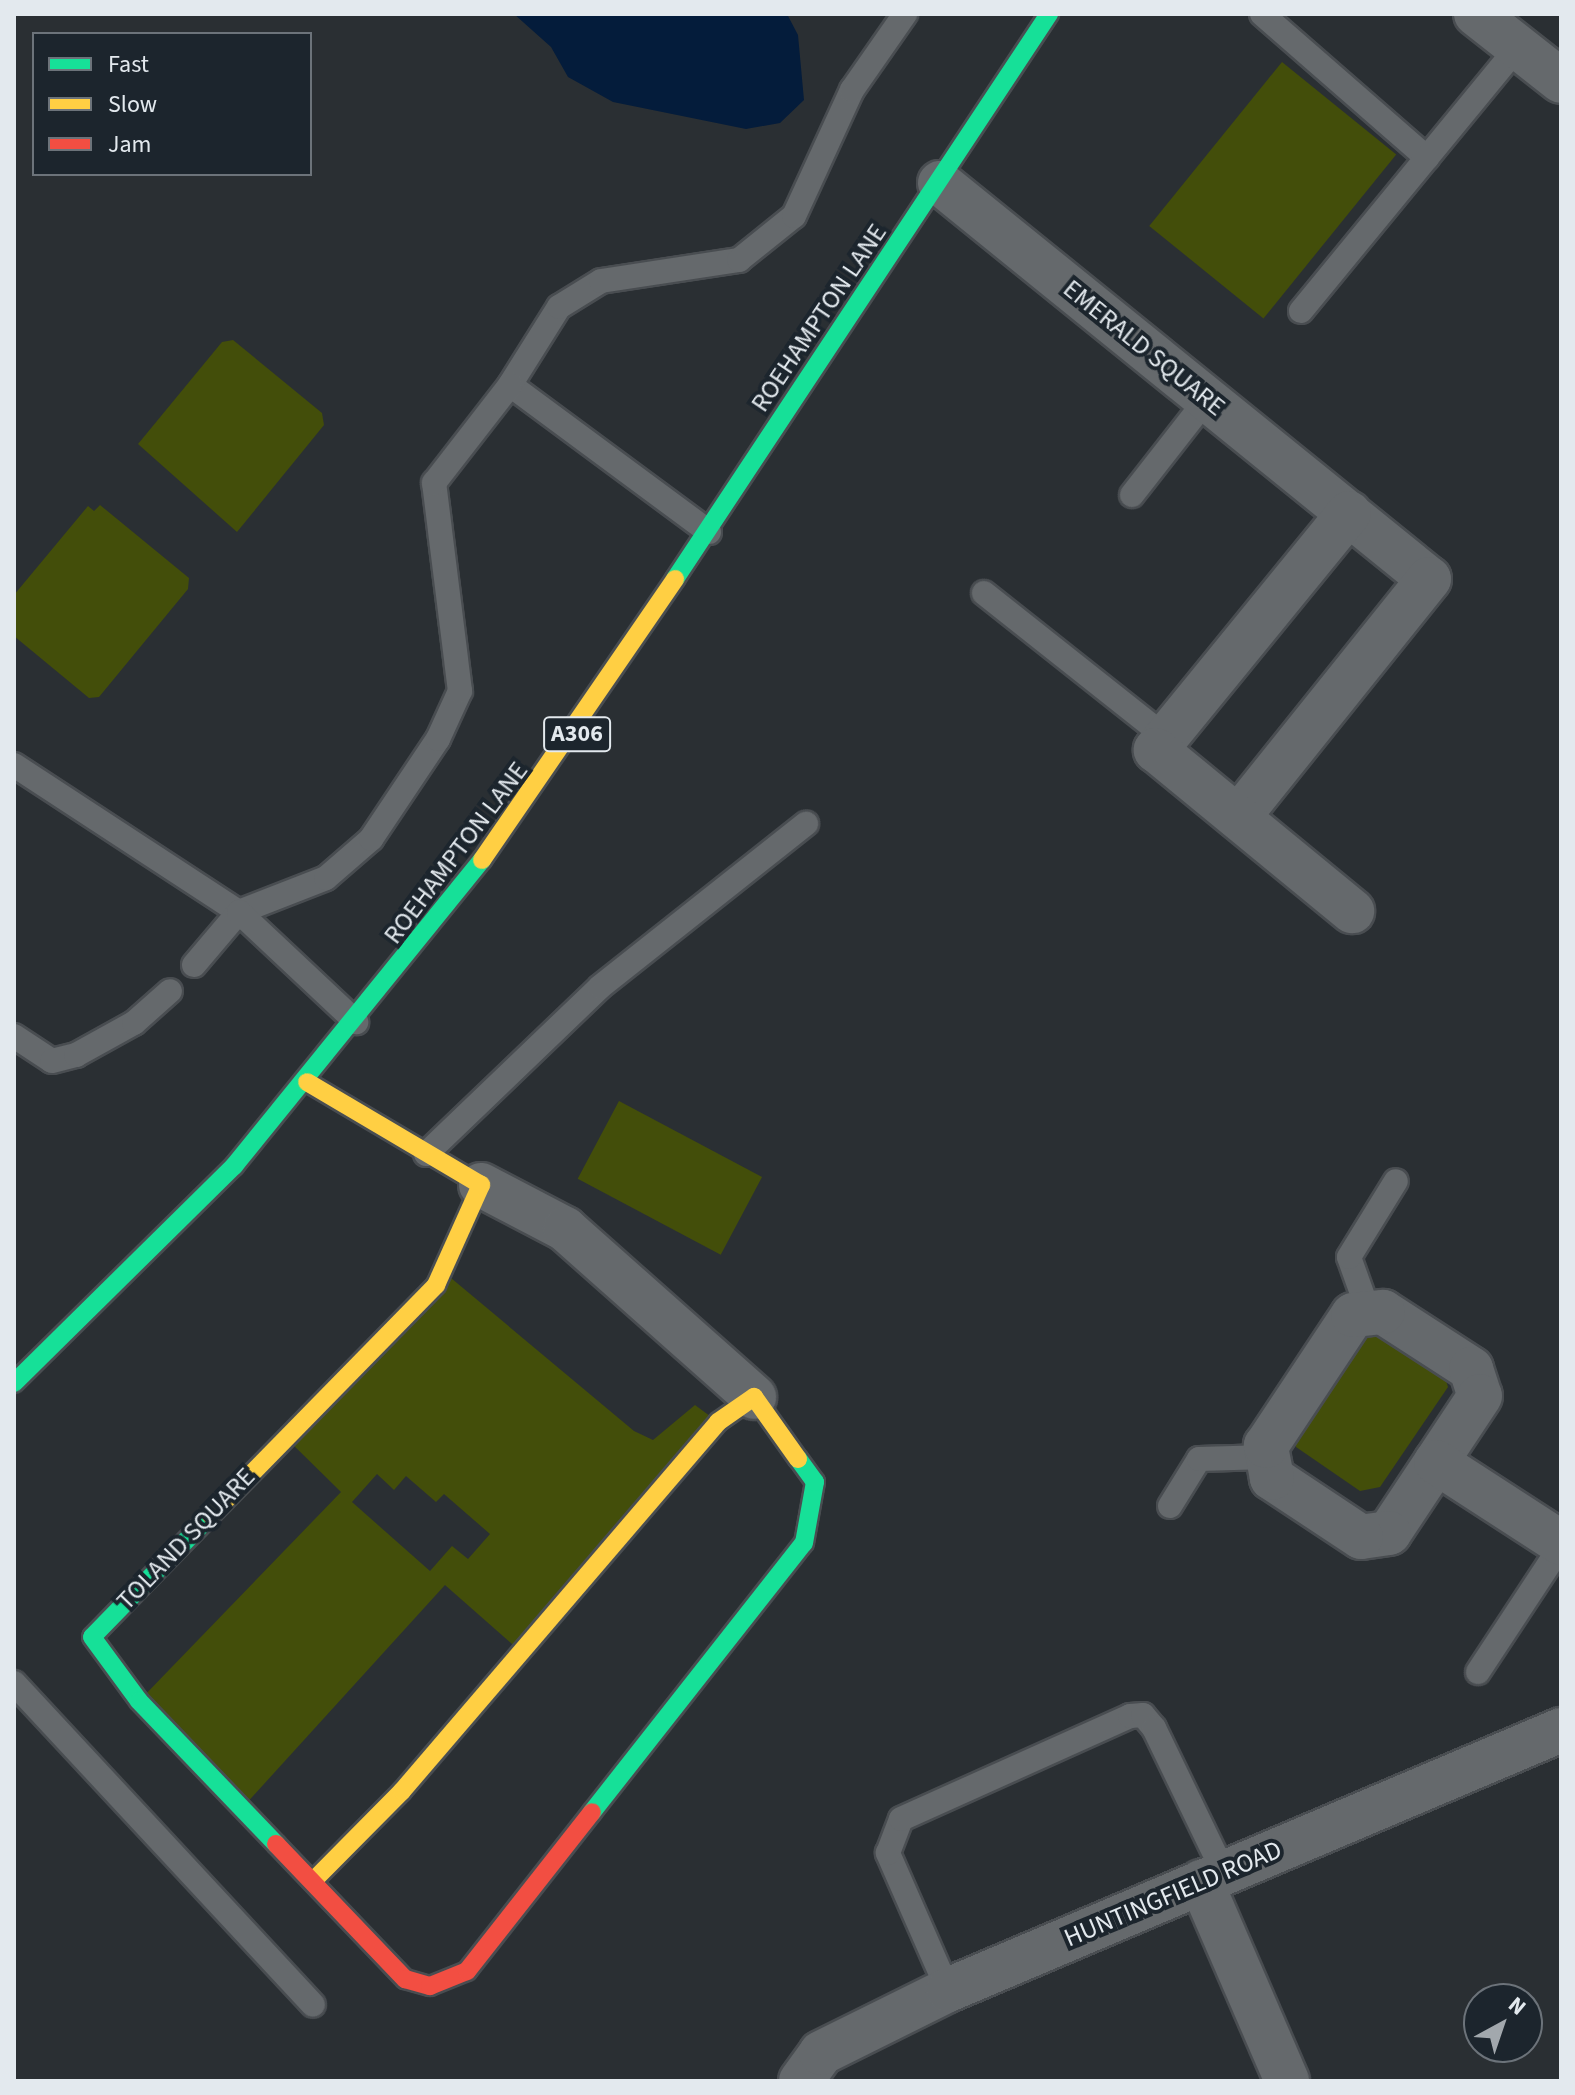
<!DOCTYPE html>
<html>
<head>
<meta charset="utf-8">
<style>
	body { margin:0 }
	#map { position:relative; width:1575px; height:2095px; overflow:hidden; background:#2a2f33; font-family:"Source Sans 3",sans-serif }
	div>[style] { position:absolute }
	.green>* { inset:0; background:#434e0a; transform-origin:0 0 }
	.water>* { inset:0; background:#041c3b }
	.roads { filter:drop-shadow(2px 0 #494d51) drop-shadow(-2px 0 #494d51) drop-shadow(0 2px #494d51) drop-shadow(0 -2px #494d51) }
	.lane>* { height:24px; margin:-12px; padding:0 12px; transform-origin:12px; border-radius:12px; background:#65696c }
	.street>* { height:44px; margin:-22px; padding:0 22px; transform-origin:22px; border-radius:22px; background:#65696c }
	.fast>* { height:18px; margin:-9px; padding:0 9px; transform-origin:9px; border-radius:9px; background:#16e098 }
	.slow>* { height:18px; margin:-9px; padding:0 9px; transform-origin:9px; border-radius:9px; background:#ffcf43 }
	.jam>* { height:18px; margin:-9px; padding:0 9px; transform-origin:9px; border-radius:9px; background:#f24e42 }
	span { translate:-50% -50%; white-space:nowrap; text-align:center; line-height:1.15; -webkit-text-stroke:8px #1c252d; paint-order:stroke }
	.shield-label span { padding:2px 6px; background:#1c252d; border:2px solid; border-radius:6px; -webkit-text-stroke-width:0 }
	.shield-label { font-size:24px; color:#e3e9ee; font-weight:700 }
	.street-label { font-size:26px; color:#e3e9ee }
	.frame { position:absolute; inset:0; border:16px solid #e3e9ee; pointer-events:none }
	.legend { position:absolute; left:32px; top:32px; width:280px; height:144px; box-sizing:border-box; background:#1c252d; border:2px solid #6c737a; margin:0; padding:10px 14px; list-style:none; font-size:24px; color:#e3e9ee }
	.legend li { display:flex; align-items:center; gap:16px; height:40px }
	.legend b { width:40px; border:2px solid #6c737a }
	.north { position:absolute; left:1463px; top:1983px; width:80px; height:80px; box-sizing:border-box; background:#1c252d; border:2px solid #6c737a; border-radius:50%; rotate:40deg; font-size:22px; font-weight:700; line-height:32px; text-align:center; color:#e3e9ee }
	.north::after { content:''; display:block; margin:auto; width:28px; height:36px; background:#a2a8ad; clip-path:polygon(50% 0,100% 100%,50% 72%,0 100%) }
</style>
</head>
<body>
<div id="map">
	<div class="green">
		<div style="left:1282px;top:62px;width:147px;height:211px;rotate:39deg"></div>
		<div style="clip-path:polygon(233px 340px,322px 413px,324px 425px,237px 532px,138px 444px,222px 342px)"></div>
		<div style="clip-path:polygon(100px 505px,189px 578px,188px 589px,99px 697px,89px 698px,14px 636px,14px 595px,88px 506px,94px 511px)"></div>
		<div style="left:619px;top:1101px;width:162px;height:88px;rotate:28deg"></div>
		<div style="clip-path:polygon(evenodd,451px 1278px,634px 1431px,653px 1440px,695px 1405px,718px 1422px,520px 1651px,445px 1585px,244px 1806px,139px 1701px,341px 1492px,284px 1436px,451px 1278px,377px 1474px,394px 1490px,406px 1476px,436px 1502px,444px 1494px,490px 1534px,468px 1559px,452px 1546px,430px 1571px,352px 1502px,377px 1474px)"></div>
		<div style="clip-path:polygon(1380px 1328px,1443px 1371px,1448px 1387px,1380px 1487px,1360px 1491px,1296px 1447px,1293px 1429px,1360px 1329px)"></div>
	</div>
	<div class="water">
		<div style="clip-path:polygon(514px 14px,787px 14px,798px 35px,804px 100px,780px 123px,746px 129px,613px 102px,568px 77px,551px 47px)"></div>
	</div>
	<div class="roads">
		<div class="lane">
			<div style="left:1262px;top:14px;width:219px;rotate:41.1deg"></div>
			<div style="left:1301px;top:311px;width:342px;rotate:-50.6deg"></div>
			<div style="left:1132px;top:495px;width:122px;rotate:-52deg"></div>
			<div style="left:709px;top:532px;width:247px;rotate:-143.5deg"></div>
			<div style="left:510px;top:385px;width:92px;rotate:-57.9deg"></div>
			<div style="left:559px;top:307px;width:49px;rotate:-31.8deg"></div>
			<div style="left:601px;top:281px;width:140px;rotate:-8.7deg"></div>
			<div style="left:739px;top:260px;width:70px;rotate:-38.7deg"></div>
			<div style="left:794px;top:216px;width:139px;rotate:-65.3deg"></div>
			<div style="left:852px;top:90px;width:93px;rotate:-55.1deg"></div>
			<div style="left:984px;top:593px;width:232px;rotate:38.4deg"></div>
			<div style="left:14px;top:765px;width:269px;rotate:33.2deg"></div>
			<div style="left:239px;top:912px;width:93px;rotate:-21.3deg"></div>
			<div style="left:326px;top:878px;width:60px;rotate:-40.9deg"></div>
			<div style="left:371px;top:839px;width:120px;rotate:-56.2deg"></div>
			<div style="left:438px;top:739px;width:53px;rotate:-65.4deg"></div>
			<div style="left:460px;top:691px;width:210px;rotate:-97.1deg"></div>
			<div style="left:434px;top:483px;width:124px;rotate:-52.2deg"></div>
			<div style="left:194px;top:965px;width:70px;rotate:-49.7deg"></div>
			<div style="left:239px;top:912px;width:161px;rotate:43.2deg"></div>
			<div style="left:14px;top:1036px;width:45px;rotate:33.3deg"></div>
			<div style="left:52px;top:1061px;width:25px;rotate:-14deg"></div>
			<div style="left:76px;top:1055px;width:66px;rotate:-28.9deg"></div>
			<div style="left:134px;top:1023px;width:48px;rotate:-41.6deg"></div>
			<div style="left:426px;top:1154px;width:241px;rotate:-43.8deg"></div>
			<div style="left:600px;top:987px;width:263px;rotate:-38.4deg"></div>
			<div style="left:1369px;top:1313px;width:59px;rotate:-109.7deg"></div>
			<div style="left:1349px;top:1257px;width:89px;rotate:-58.3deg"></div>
			<div style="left:1170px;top:1506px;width:55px;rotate:-58.3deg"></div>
			<div style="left:1199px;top:1459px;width:69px;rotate:-1.7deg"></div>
			<div style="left:1478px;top:1672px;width:151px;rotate:-56.6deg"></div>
			<div style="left:14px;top:1683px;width:439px;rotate:47.1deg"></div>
			<div style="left:948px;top:1990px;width:150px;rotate:-113.7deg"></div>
			<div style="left:888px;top:1853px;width:36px;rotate:-69deg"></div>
			<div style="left:901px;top:1819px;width:251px;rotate:-24.2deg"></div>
			<div style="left:1130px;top:1716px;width:13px;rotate:-4deg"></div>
			<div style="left:1143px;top:1715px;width:17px;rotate:50deg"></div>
			<div style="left:1154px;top:1728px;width:159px;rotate:64.2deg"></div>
		</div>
		<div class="street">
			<div style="left:1476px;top:14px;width:108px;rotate:38.2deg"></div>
			<div style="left:940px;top:183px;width:629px;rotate:39deg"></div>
			<div style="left:1429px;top:579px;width:305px;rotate:128.7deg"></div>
			<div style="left:1349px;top:513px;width:306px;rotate:129.2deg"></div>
			<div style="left:1156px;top:750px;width:254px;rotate:39.4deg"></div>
			<div style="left:481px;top:1185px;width:95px;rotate:27.6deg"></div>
			<div style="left:565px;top:1229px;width:253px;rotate:41.6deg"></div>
			<div style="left:1383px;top:1312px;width:105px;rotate:32.9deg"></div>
			<div style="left:1471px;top:1369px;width:28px;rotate:72deg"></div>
			<div style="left:1480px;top:1396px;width:164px;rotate:123.6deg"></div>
			<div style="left:1389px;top:1533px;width:28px;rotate:172deg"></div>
			<div style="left:1361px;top:1537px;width:107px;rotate:-146.5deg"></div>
			<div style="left:1272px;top:1478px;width:33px;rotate:-101deg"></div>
			<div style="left:1266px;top:1446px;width:157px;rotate:-56.4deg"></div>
			<div style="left:1353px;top:1315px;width:30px;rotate:-6deg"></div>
			<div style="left:1436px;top:1462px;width:149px;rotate:32.9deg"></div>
			<div style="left:1201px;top:1882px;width:217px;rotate:66.6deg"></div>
			<div style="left:801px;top:2081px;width:34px;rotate:-54deg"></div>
			<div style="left:821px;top:2053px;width:142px;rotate:-26.4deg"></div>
			<div style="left:948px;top:1990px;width:666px;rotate:-22.98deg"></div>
		</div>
		<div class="fast">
			<div style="left:675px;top:579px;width:678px;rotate:-56.5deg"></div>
			<div style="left:14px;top:1383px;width:309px;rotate:-44.6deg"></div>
			<div style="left:234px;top:1166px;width:394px;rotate:-51deg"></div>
			<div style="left:211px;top:1515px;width:170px;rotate:134.3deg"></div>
			<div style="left:92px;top:1637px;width:79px;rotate:53.7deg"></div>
			<div style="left:139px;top:1701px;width:198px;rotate:46.2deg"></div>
			<div style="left:592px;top:1812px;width:342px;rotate:-51.8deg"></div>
			<div style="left:804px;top:1543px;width:62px;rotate:-79.8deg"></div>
			<div style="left:815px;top:1482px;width:29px;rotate:-126deg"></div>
		</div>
		<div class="slow">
			<div style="left:482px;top:860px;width:341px;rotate:-55.5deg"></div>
			<div style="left:211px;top:1515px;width:322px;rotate:-45.6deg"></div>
			<div style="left:436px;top:1285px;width:110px;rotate:-65.8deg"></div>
			<div style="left:481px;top:1185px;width:202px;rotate:-149.4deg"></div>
			<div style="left:315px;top:1879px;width:124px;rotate:-45.3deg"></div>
			<div style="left:402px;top:1791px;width:486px;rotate:-49.4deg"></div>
			<div style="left:718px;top:1422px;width:44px;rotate:-34.8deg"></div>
			<div style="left:754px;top:1397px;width:76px;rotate:54.6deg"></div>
		</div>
		<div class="jam">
			<div style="left:276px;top:1844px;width:187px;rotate:46.3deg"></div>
			<div style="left:405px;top:1979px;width:26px;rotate:16deg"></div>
			<div style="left:430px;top:1986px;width:40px;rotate:-22deg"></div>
			<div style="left:467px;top:1971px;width:202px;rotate:-51.8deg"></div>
		</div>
	</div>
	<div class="shield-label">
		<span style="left:577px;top:734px">A306</span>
	</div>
	<div class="street-label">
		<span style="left:819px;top:318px;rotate:-56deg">ROEHAMPTON LANE</span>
		<span style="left:1144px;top:348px;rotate:39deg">EMERALD SQUARE</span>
		<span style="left:456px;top:853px;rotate:-53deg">ROEHAMPTON LANE</span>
		<span style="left:186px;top:1539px;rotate:-46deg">TOLAND SQUARE</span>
		<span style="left:1173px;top:1894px;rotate:-23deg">HUNTINGFIELD ROAD</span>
	</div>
	<div class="frame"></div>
	<ul class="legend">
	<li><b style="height:10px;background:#16e098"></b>Fast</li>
	<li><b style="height:10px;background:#ffcf43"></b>Slow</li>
	<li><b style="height:10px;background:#f24e42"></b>Jam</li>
	</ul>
	<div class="north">N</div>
</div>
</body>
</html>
